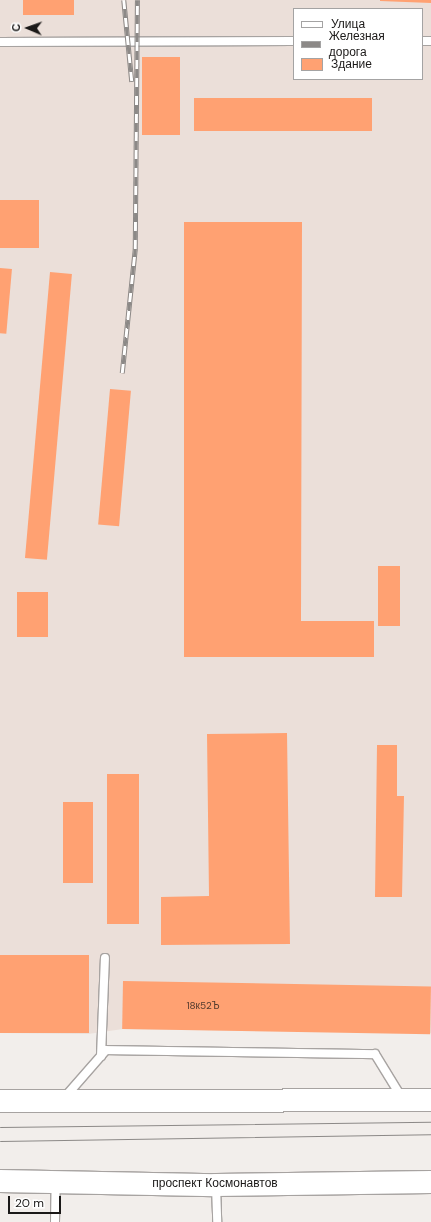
<!DOCTYPE html>
<html>
<head>
<meta charset="utf-8">
<style>
	body { margin:0 }
	#map { position:relative; width:431px; height:1222px; overflow:hidden; background:#f2eeeb; font-family:"DM Sans",sans-serif }
	div>[style] { position:absolute }
	.built>* { inset:0; background:#ebdfd9 }
	.building>* { inset:0; background:#ffa172; transform-origin:0 0 }
	.roads { filter:drop-shadow(1px 0 #a7a3a1) drop-shadow(-1px 0 #a7a3a1) drop-shadow(0 1px #a7a3a1) drop-shadow(0 -1px #a7a3a1) }
	.service>* { height:8px; margin:-4px; padding:0 4px; transform-origin:4px; border-radius:4px; background:#fff }
	.primary>* { height:22px; margin:-11px; padding:0 11px; transform-origin:11px; border-radius:11px; background:#fff }
	.tram>* { height:1px; margin:-0.5px; padding:0 0.5px; transform-origin:0.5px; border-radius:0.5px; background:#8c8987 }
	.rail>* { height:4.5px; margin-top:-2.25px; transform-origin:0; background:repeating-linear-gradient(90deg,#fff 0 9px,#8c8987 0 18px); box-sizing:border-box; border-block:1px solid #8c8987 }
	span { translate:-50% -50%; white-space:nowrap; text-align:center; line-height:1.15; -webkit-text-stroke:4px #fff; paint-order:stroke }
	.number-label { font-size:10px; color:#543b2e }
	.number-label span { -webkit-text-stroke-width:0 }
	.street-label { font-size:12px; color:#1b1918 }
	.legend { position:absolute; left:293px; top:8px; width:130px; height:72px; box-sizing:border-box; background:#fff; border:1px solid #a4a3a3; margin:0; padding:5px 7px; list-style:none; font-size:12px; color:#1b1918 }
	.legend li { display:flex; align-items:center; gap:8px; height:20px }
	.legend b { width:20px; border:1px solid #a4a3a3 }
	.north { position:absolute; left:8px; top:8px; width:40px; height:40px; -webkit-text-stroke:3px #fff; paint-order:stroke; rotate:272deg; font-size:11px; font-weight:700; line-height:16px; text-align:center; color:#1b1918 }
	.north::after { content:''; display:block; margin:auto; width:14px; height:18px; background:#1b1918; clip-path:polygon(50% 0,100% 100%,50% 72%,0 100%) }
	.scale { position:absolute; left:8px; top:1196px; width:53px; height:18px; box-sizing:border-box; border:2px solid #1b1918; border-top:0; padding-left:5px; font-size:12px; line-height:14px; white-space:nowrap; color:#1b1918; -webkit-text-stroke:3px #fff; paint-order:stroke }
</style>
</head>
<body>
<div id="map">
	<div class="built">
		<div style="clip-path:polygon(evenodd,0 0,431px 0,431px 1033px,123px 1029px,88px 1034px,0 1033px,0 0,294px 9px,422px 9px,422px 79px,294px 79px,294px 9px)"></div>
	</div>
	<div class="building">
		<div style="left:23px;top:0;width:51px;height:15px"></div>
		<div style="clip-path:polygon(380px 0,431px 0,431px 3px,380px 1px)"></div>
		<div style="left:142px;top:57px;width:38px;height:78px"></div>
		<div style="left:194px;top:98px;width:178px;height:33px"></div>
		<div style="left:0;top:200px;width:39px;height:48px"></div>
		<div style="clip-path:polygon(184px 222px,302px 222px,301px 621px,374px 621px,374px 657px,184px 657px)"></div>
		<div style="left:0;top:268px;width:12px;height:65px;rotate:5deg"></div>
		<div style="left:50px;top:272px;width:22px;height:287px;rotate:5deg"></div>
		<div style="left:110px;top:389px;width:21px;height:136px;rotate:5deg"></div>
		<div style="left:378px;top:566px;width:22px;height:60px"></div>
		<div style="left:17px;top:592px;width:31px;height:45px"></div>
		<div style="clip-path:polygon(287px 733px,290px 944px,161px 945px,161px 897px,209px 896px,207px 734px)"></div>
		<div style="clip-path:polygon(377px 745px,397px 745px,397px 796px,404px 796px,402px 897px,375px 897px)"></div>
		<div style="left:107px;top:774px;width:32px;height:150px"></div>
		<div style="left:63px;top:802px;width:30px;height:81px"></div>
		<div style="left:0;top:955px;width:89px;height:78px"></div>
		<div style="left:123px;top:981px;width:308px;height:48px;rotate:1deg"></div>
	</div>
	<div class="roads">
		<div class="service">
			<div style="left:422px;top:41px;width:9px"></div>
			<div style="left:0;top:42px;width:294px;rotate:-0.2deg"></div>
			<div style="left:101px;top:1056px;width:98px;rotate:-87.7deg"></div>
			<div style="left:65px;top:1097px;width:62px;rotate:-48.9deg"></div>
			<div style="left:106px;top:1050px;width:269px;rotate:0.9deg"></div>
			<div style="left:375px;top:1054px;width:52px;rotate:58.5deg"></div>
			<div style="left:216px;top:1186px;width:36px;rotate:88deg"></div>
			<div style="left:55px;top:1222px;width:39px;rotate:-89deg"></div>
		</div>
		<div class="primary">
			<div style="left:0;top:1101px;width:431px;rotate:-0.1deg"></div>
			<div style="left:0;top:1181px;width:216px;rotate:1.1deg"></div>
			<div style="left:216px;top:1185px;width:215px;rotate:-0.8deg"></div>
		</div>
	</div>
	<div class="tram">
		<div style="left:0;top:1127px;width:431px;rotate:-0.7deg"></div>
		<div style="left:0;top:1141px;width:431px;rotate:-0.9deg"></div>
	</div>
	<div class="rail">
		<div style="left:124px;top:0;width:82px;rotate:84.4deg"></div>
		<div style="left:122px;top:373px;width:125px;rotate:-84deg"></div>
		<div style="left:135px;top:249px;width:249px;rotate:-89.5deg"></div>
	</div>
	<div class="number-label">
		<span style="left:203px;top:1006px">18к52Ъ</span>
	</div>
	<div class="street-label">
		<span style="left:215px;top:1184px">проспект Космонавтов</span>
	</div>
	<ul class="legend">
	<li><b style="height:5px;background:#fff"></b>Улица</li>
	<li><b style="height:5px;background:#8c8987"></b>Железная дорога</li>
	<li><b style="height:11px;background:#ffa172"></b>Здание</li>
	</ul>
	<div class="north">С</div>
	<div class="scale">20 m</div>
</div>
</body>
</html>
